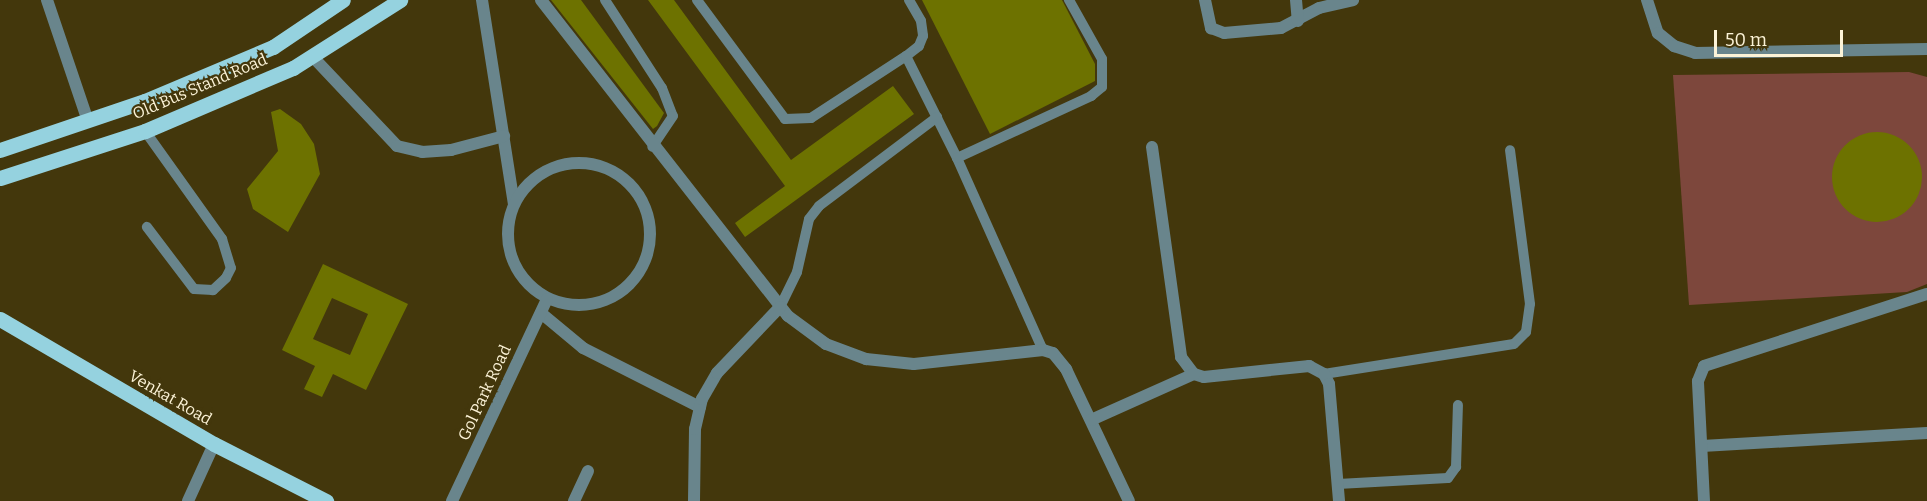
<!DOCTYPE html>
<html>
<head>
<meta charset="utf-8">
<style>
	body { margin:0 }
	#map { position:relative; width:1927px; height:501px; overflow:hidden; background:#43370c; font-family:Bitter,serif }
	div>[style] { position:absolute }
	.green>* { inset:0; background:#7d473c }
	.building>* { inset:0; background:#6d7200 }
	.round { border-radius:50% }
	.lane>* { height:10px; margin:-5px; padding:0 5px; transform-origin:5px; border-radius:5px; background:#69858c }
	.street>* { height:12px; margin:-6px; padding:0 6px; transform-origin:6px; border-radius:6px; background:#69858c }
	.street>.ring { margin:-6px; padding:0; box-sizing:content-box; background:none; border:12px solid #69858c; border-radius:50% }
	.primary>* { height:15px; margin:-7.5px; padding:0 7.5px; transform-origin:7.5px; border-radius:7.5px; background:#95d2df }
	span { translate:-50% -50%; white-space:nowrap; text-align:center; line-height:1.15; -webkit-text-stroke:4.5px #43370c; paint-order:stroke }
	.street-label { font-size:16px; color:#fcf3d7 }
	.scale { position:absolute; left:1714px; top:30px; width:129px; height:27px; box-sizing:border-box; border:3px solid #fcf3d7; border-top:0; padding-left:8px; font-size:18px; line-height:21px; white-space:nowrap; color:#fcf3d7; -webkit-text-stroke:4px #43370c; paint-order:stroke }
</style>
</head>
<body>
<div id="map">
	<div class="green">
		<div style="clip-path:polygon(1909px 72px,1927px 77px,1927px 284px,1907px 292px,1689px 305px,1673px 75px)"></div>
	</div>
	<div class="building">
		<div style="clip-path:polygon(551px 0,581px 0,664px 113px,657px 126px,653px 129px)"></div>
		<div style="clip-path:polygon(648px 0,674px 0,791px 160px,893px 86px,914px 114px,745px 237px,735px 223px,785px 186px)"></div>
		<div style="clip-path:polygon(922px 0,1062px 0,1095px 64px,1095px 81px,990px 134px)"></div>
		<div style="clip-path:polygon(280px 109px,301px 124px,314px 144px,320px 174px,288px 232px,253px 209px,247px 189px,278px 151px,271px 112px)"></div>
		<div class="round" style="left:1832px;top:132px;width:90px;height:90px"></div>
		<div style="clip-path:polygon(evenodd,323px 264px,408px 304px,366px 390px,333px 374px,322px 397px,304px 389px,315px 366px,282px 350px,323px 264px,332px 298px,368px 314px,350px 355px,313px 339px,332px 298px)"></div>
	</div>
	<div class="lane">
		<div style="left:605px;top:0;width:105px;rotate:57.1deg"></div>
		<div style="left:662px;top:88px;width:30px;rotate:69deg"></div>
		<div style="left:673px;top:116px;width:37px;rotate:124deg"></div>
		<div style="left:697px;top:0;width:148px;rotate:53.5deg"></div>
		<div style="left:785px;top:119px;width:26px;rotate:-2deg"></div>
		<div style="left:811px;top:118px;width:113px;rotate:-33.1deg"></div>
		<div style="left:909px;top:0;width:24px;rotate:60deg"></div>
		<div style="left:921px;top:21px;width:15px;rotate:82deg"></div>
		<div style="left:923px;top:36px;width:11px;rotate:112deg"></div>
		<div style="left:919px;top:46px;width:16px;rotate:142deg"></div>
		<div style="left:906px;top:56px;width:114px;rotate:63.4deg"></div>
		<div style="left:957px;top:158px;width:210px;rotate:65.9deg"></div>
		<div style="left:145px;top:131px;width:133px;rotate:54.5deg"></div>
		<div style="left:222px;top:239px;width:30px;rotate:73deg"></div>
		<div style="left:231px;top:268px;width:11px;rotate:117deg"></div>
		<div style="left:226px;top:278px;width:18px;rotate:137deg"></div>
		<div style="left:213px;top:290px;width:19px;rotate:-177deg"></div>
		<div style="left:194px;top:289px;width:78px;rotate:-127.2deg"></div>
		<div style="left:957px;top:158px;width:148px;rotate:-24.8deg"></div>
		<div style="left:1091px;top:96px;width:14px;rotate:-39deg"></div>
		<div style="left:1102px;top:87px;width:28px;rotate:-90deg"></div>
		<div style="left:1102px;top:59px;width:68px;rotate:-119.2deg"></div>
		<div style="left:780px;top:307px;width:39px;rotate:-64deg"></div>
		<div style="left:797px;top:272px;width:54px;rotate:-77.2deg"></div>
		<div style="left:809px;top:219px;width:16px;rotate:-52deg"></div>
		<div style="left:819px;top:206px;width:148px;rotate:-37deg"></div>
		<div style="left:1324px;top:374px;width:192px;rotate:-9deg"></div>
		<div style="left:1514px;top:344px;width:17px;rotate:-45deg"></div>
		<div style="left:1526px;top:332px;width:28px;rotate:-82deg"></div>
		<div style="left:1530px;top:304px;width:155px;rotate:-97.4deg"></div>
		<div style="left:1338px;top:484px;width:110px;rotate:-3.1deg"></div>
		<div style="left:1448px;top:478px;width:14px;rotate:-54deg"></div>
		<div style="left:1456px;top:467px;width:62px;rotate:-88.2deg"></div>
	</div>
	<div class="street">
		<div style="left:47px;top:0;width:128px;rotate:71.3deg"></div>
		<div style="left:482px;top:0;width:206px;rotate:81.1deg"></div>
		<div style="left:541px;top:0;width:401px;rotate:52deg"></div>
		<div style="left:788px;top:316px;width:47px;rotate:36.4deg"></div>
		<div style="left:826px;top:344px;width:43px;rotate:20.6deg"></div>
		<div style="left:866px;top:359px;width:48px;rotate:5.9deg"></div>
		<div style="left:914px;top:364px;width:130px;rotate:-6.2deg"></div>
		<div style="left:1043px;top:350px;width:10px;rotate:17deg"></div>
		<div style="left:1053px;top:353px;width:21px;rotate:51deg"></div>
		<div style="left:1066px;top:369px;width:146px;rotate:64.5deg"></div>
		<div style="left:1205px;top:0;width:29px;rotate:78deg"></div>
		<div style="left:1211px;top:28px;width:14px;rotate:21deg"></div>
		<div style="left:1224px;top:33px;width:57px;rotate:-5deg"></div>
		<div style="left:1281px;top:28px;width:43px;rotate:-27.8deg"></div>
		<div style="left:1319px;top:8px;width:35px;rotate:-13deg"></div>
		<div style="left:1296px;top:0;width:21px;rotate:85deg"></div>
		<div style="left:1647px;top:0;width:35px;rotate:72deg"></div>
		<div style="left:1658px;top:33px;width:21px;rotate:39deg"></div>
		<div style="left:1674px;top:46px;width:22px;rotate:18deg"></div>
		<div style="left:1695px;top:53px;width:232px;rotate:-1deg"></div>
		<div style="left:312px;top:56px;width:124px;rotate:46.6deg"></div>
		<div style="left:397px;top:146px;width:26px;rotate:13deg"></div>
		<div style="left:422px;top:152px;width:29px;rotate:-4deg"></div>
		<div style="left:451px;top:150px;width:55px;rotate:-14.8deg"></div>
		<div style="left:1152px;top:147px;width:212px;rotate:82.1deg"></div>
		<div style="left:1181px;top:357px;width:21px;rotate:53deg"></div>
		<div style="left:1194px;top:374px;width:10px;rotate:17deg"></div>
		<div style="left:1204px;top:377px;width:106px;rotate:-6deg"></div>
		<div style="left:1309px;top:366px;width:17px;rotate:28deg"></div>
		<div style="left:1324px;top:374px;width:11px;rotate:63deg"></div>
		<div style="left:1329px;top:384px;width:117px;rotate:85.1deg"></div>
		<div class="ring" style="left:508px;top:163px;width:130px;height:130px"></div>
		<div style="left:541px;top:313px;width:55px;rotate:39.8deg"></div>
		<div style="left:583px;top:348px;width:131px;rotate:26.8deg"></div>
		<div style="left:1091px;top:420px;width:113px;rotate:-24.1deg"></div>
		<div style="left:1702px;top:446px;width:225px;rotate:-3.3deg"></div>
		<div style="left:188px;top:501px;width:63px;rotate:-65.5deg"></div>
		<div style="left:452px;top:501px;width:223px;rotate:-64.8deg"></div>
		<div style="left:574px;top:501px;width:33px;rotate:-65deg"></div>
		<div style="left:694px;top:501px;width:72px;rotate:-89.2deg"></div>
		<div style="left:695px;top:429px;width:31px;rotate:-77deg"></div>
		<div style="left:702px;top:399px;width:30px;rotate:-60deg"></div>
		<div style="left:717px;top:373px;width:91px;rotate:-46.3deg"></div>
		<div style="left:1704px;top:501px;width:120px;rotate:-92.9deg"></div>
		<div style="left:1698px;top:381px;width:16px;rotate:-68deg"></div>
		<div style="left:1704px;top:366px;width:234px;rotate:-17.9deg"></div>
	</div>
	<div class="primary">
		<div style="left:0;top:150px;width:153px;rotate:-18.7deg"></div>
		<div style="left:145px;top:101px;width:139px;rotate:-22.9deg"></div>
		<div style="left:273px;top:47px;width:84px;rotate:-33.9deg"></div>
		<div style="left:0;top:178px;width:152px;rotate:-18deg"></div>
		<div style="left:145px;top:131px;width:161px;rotate:-23.1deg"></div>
		<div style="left:293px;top:68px;width:127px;rotate:-32.4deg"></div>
		<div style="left:0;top:319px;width:248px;rotate:30.3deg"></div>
		<div style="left:214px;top:444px;width:126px;rotate:27deg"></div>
	</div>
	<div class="street-label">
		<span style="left:200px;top:87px;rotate:-23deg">Old Bus Stand Road</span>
		<span style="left:485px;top:393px;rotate:-65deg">Gol Park Road</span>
		<span style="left:170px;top:398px;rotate:30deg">Venkat Road</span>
	</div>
	<div class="scale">50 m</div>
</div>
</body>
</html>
